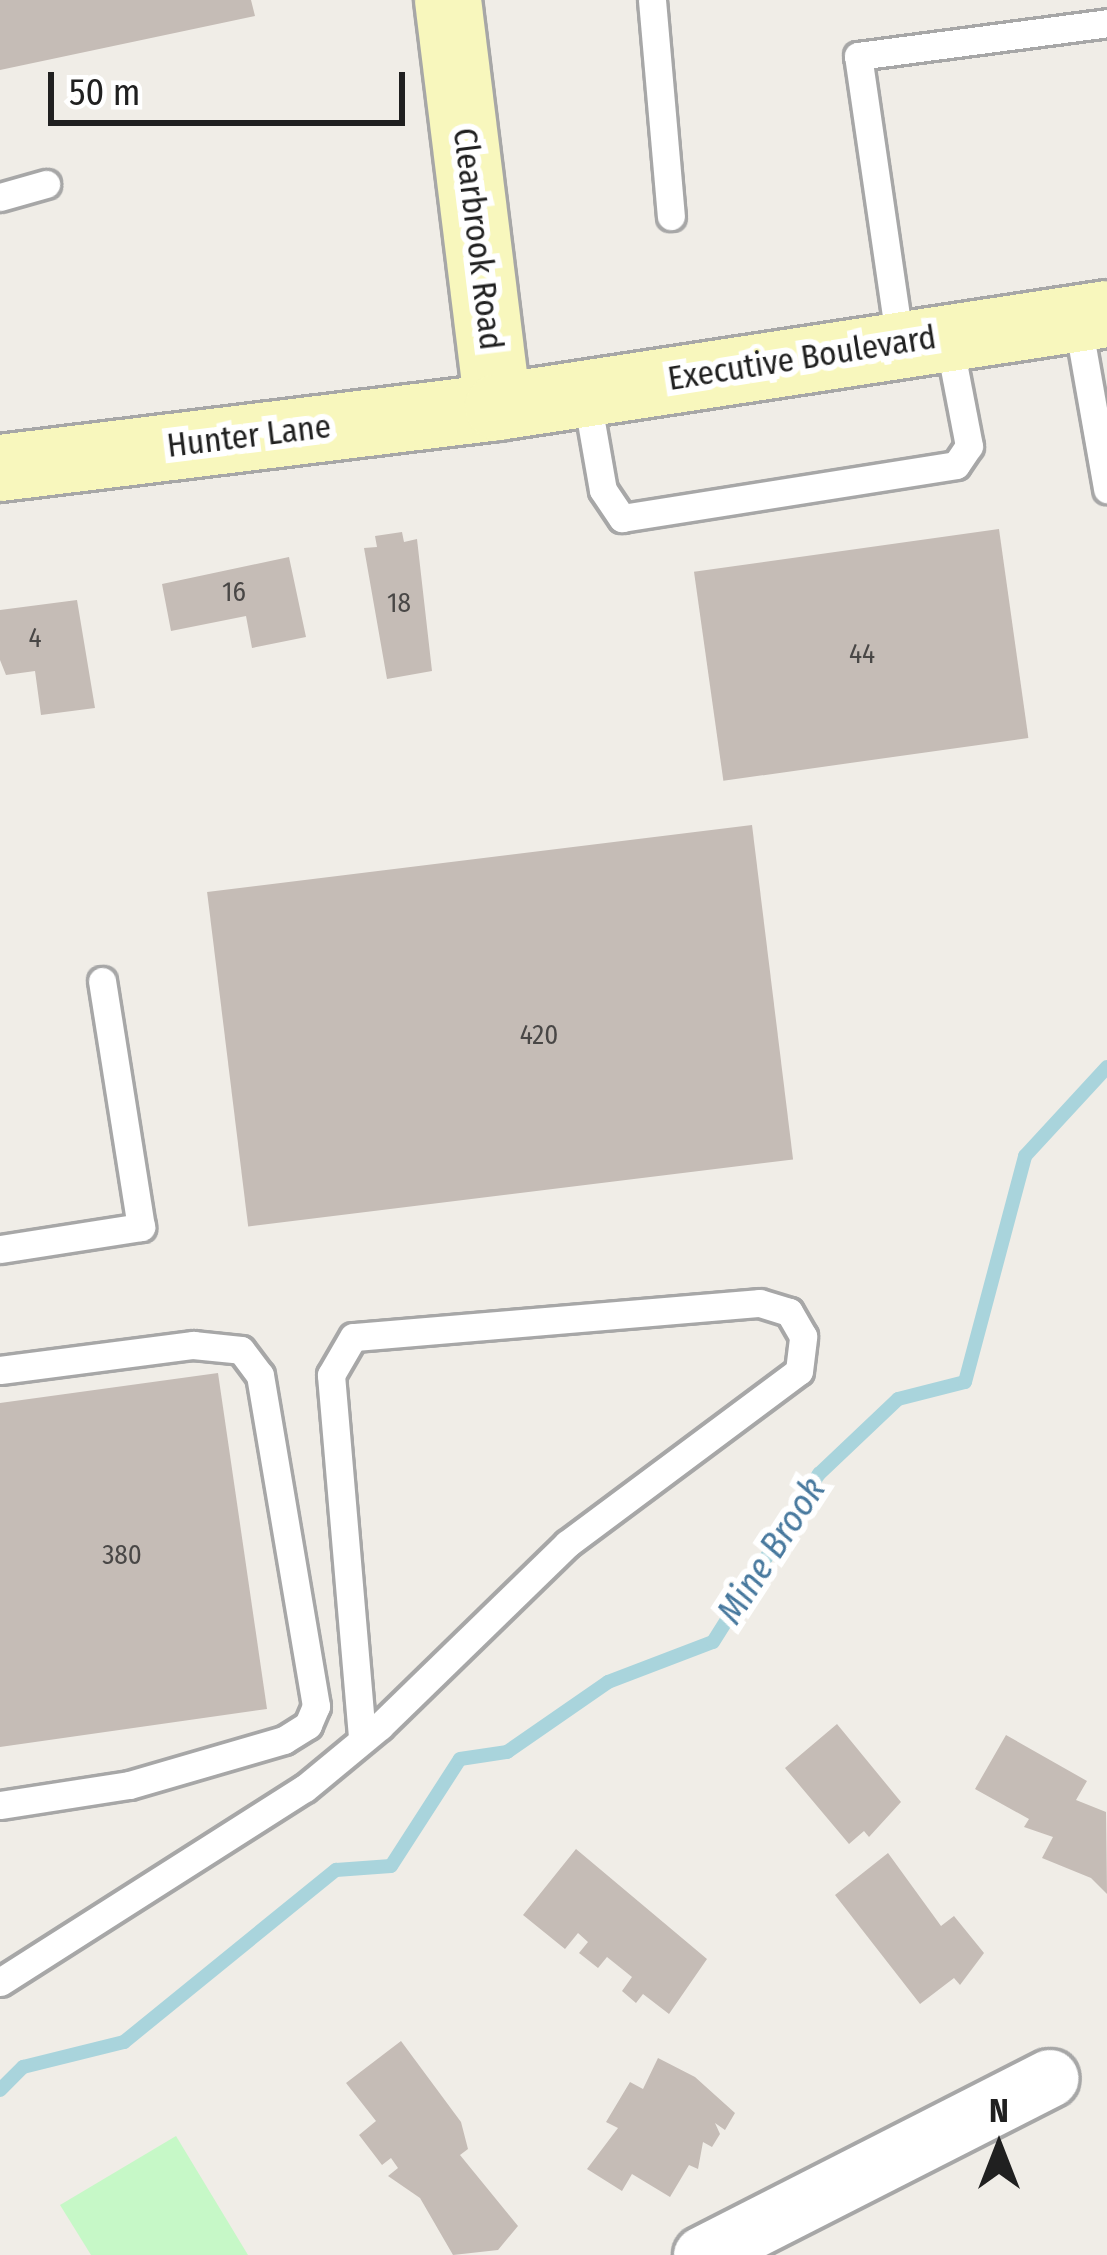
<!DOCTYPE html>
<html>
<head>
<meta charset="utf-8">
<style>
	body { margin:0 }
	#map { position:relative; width:1107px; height:2255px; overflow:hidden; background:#f0ede7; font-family:"Fira Sans Condensed",sans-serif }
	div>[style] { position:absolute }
	.park>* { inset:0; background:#c6f8c7 }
	.stream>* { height:14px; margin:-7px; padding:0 7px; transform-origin:7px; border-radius:7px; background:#a9d4dc }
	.building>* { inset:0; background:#c5bcb6; transform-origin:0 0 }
	.roads { filter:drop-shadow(3px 0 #a7a7a7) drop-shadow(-3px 0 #a7a7a7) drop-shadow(0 3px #a7a7a7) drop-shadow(0 -3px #a7a7a7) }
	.lane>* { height:27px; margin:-13.5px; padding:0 13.5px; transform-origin:13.5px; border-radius:13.5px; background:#fff }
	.street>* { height:57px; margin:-28.5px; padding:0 28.5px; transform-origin:28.5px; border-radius:28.5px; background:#fff }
	.secondary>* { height:66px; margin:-33px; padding:0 33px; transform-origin:33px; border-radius:33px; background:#f8f7bd }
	span { translate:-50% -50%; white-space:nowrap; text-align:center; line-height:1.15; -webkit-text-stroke:12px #fff; paint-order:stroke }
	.number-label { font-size:27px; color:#494746 }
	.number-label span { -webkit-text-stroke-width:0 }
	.street-label { font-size:33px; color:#202020 }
	.water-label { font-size:36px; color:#48799e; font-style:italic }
	.north { position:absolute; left:939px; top:2087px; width:120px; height:120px; -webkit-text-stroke:9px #fff; paint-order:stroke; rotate:0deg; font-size:33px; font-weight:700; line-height:48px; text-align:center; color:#202020 }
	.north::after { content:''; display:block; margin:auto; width:42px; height:54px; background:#202020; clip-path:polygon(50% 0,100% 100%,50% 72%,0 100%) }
	.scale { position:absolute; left:48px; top:72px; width:357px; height:54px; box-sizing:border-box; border:6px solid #202020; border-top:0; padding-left:15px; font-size:36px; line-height:42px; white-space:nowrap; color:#202020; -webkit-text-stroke:9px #fff; paint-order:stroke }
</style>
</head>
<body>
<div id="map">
	<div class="park">
		<div style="clip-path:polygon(176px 2136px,248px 2255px,91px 2255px,60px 2205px)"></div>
	</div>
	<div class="stream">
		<div style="left:0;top:2090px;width:33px;rotate:-45deg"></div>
		<div style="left:23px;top:2067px;width:104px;rotate:-13.9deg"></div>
		<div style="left:124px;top:2042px;width:273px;rotate:-39.1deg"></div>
		<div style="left:336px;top:1870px;width:55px;rotate:-4.2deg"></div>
		<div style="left:391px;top:1866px;width:127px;rotate:-57.2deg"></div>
		<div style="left:460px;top:1759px;width:48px;rotate:-8.5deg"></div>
		<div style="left:507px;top:1752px;width:123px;rotate:-34.7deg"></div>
		<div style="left:608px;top:1682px;width:112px;rotate:-20.9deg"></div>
		<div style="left:713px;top:1642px;width:199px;rotate:-57.8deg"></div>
		<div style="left:819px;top:1474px;width:109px;rotate:-43.5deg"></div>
		<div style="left:898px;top:1399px;width:69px;rotate:-14.2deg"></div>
		<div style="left:965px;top:1382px;width:234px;rotate:-75.1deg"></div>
		<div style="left:1025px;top:1156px;width:121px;rotate:-47.3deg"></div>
	</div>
	<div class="building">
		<div style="clip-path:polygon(0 0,251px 0,255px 16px,0 70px)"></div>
		<div style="left:999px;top:529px;width:211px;height:308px;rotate:82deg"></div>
		<div style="clip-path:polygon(402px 532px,404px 542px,417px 539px,432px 671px,387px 679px,364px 548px,377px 547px,375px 536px)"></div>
		<div style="clip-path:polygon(289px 557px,306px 637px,252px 648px,246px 616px,171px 631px,162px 584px)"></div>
		<div style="clip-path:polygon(77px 600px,95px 708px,41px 715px,35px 671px,6px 675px,0 660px,0 610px)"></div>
		<div style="left:752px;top:825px;width:337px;height:549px;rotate:83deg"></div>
		<div style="clip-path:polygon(218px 1373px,267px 1709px,0 1747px,0 1403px)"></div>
		<div style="clip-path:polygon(837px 1724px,901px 1802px,869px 1837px,864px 1831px,849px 1844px,785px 1768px)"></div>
		<div style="clip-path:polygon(1006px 1735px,1087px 1781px,1076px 1800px,1106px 1812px,1107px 1894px,1091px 1878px,1042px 1858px,1053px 1837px,1024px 1827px,1029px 1819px,975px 1789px)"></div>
		<div style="clip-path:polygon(576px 1849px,707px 1959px,669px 2014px,643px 1994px,636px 2003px,622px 1991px,632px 1977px,607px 1957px,598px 1968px,579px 1953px,588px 1942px,578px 1933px,565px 1949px,523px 1915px)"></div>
		<div style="clip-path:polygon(888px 1853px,941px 1926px,954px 1916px,984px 1953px,960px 1985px,954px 1978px,920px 2004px,835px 1895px)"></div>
		<div style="clip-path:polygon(401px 2041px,461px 2122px,468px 2149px,460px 2155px,518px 2226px,498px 2250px,453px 2255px,420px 2198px,388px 2176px,398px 2168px,391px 2158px,382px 2165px,359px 2135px,376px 2121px,346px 2083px)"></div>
		<div style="clip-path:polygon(658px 2058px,695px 2077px,735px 2113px,725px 2130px,715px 2123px,720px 2134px,712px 2147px,703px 2142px,698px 2169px,689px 2165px,670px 2197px,632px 2174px,622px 2191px,587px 2169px,618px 2128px,606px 2122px,630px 2082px,643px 2089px)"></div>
	</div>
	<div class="roads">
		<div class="lane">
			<div style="left:652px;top:0;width:217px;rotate:85deg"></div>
			<div style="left:0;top:197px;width:48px;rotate:-15.8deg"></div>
			<div style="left:1077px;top:318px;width:174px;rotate:80deg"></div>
			<div style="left:900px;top:343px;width:290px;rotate:-98.3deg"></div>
			<div style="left:858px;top:56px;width:251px;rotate:-7.5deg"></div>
			<div style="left:586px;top:393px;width:98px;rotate:80.1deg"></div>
			<div style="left:603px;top:490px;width:34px;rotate:56deg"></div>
			<div style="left:622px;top:518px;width:338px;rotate:-9deg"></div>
			<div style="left:956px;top:465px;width:23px;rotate:-56deg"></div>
			<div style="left:969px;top:446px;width:111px;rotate:-100.9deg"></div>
			<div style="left:0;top:1249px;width:143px;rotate:-8.9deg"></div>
			<div style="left:141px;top:1227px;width:249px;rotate:-99deg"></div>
			<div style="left:0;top:1370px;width:195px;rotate:-7.4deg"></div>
			<div style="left:193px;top:1345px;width:48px;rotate:5.9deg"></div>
			<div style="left:241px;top:1350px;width:31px;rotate:53deg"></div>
			<div style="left:260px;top:1375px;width:336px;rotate:80.4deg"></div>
			<div style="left:316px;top:1706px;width:21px;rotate:113deg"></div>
			<div style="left:308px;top:1725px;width:28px;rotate:148deg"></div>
			<div style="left:284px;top:1740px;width:161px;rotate:163.8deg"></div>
			<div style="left:129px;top:1785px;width:131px;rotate:171.2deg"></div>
			<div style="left:0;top:1982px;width:361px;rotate:-32.5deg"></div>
			<div style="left:305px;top:1788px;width:97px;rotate:-39.6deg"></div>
			<div style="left:380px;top:1726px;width:261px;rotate:-44.2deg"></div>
			<div style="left:567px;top:1544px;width:289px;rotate:-36.7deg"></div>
			<div style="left:799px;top:1371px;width:35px;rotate:-83deg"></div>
			<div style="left:803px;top:1336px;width:28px;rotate:-120deg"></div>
			<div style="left:789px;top:1312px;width:31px;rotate:-163deg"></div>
			<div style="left:759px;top:1303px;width:407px;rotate:175.2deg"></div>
			<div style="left:353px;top:1337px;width:44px;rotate:120.1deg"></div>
			<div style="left:331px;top:1375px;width:366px;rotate:85.1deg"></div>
		</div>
		<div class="street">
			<div style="left:702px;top:2255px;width:390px;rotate:-27deg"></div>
		</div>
		<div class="secondary">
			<div style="left:448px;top:0;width:410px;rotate:83deg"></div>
			<div style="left:0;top:468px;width:502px;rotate:-6.98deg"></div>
			<div style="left:498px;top:407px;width:616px;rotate:-8.68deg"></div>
		</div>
	</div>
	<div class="number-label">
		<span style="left:234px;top:593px">16</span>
		<span style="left:399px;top:604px">18</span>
		<span style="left:35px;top:639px">4</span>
		<span style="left:862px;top:655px">44</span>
		<span style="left:539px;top:1036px">420</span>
		<span style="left:122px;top:1556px">380</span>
	</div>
	<div class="street-label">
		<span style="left:477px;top:239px;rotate:83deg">Clearbrook Road</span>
		<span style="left:802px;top:359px;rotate:-9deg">Executive Boulevard</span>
		<span style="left:249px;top:437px;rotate:-7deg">Hunter Lane</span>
	</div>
	<div class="water-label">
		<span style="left:772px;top:1551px;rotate:-57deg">Mine Brook</span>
	</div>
	<div class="north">N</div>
	<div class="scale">50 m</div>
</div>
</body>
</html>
